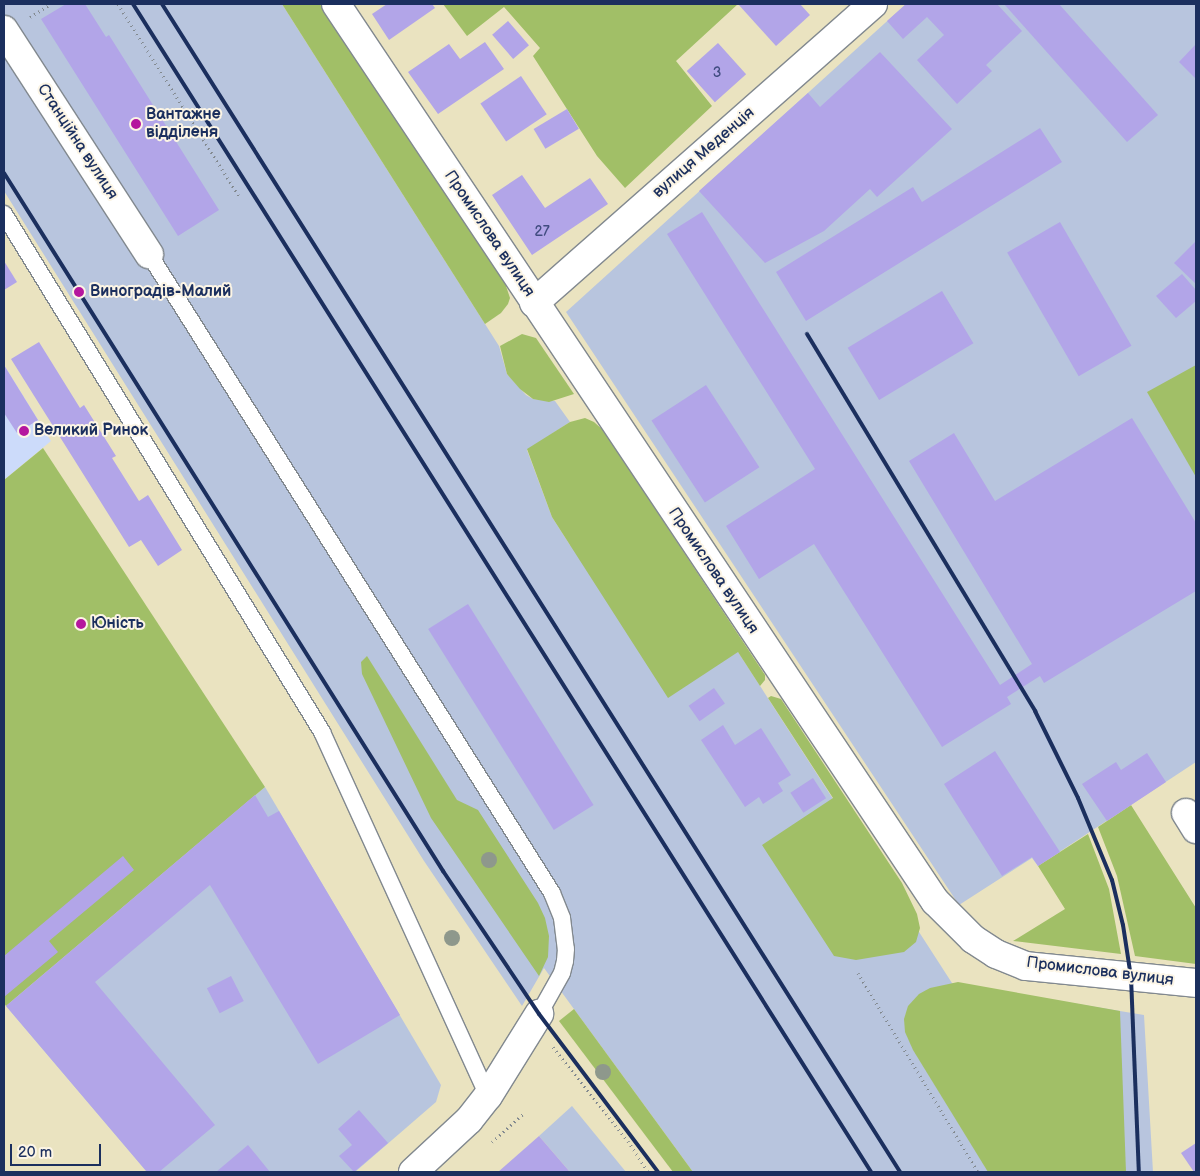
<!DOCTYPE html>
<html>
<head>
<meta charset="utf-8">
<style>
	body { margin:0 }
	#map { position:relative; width:1200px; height:1176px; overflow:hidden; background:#eae3c0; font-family:"Balsamiq Sans",sans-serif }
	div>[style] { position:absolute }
	.built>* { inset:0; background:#ccdbfa }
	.industrial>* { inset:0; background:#b8c5de }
	.green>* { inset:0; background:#a1bf67 }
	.building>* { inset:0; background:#b2a5e8; transform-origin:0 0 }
	.path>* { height:3px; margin-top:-1.5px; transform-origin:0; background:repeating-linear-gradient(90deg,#82898f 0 1px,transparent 0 5px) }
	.roads { filter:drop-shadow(1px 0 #82898f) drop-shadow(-1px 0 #82898f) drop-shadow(0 1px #82898f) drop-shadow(0 -1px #82898f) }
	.service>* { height:16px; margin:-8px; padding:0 8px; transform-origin:8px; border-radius:8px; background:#fff }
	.minor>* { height:28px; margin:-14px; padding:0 14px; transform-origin:14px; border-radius:14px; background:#fff }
	.rail>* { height:4px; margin:-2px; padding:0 2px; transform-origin:2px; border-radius:2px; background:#1b2f5e }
	.trees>* { width:16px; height:16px; margin:-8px; border-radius:50%; background:#8e988c }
	.dots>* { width:14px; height:14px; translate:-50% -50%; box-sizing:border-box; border:2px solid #fcf5e5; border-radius:50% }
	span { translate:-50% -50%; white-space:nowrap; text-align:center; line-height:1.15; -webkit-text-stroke:4px #fcf5e5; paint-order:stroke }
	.number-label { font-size:14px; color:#414c80 }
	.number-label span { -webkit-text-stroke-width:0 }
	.poi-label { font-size:16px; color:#1b2f5e; font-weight:700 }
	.left { translate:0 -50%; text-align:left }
	.street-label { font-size:16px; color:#1b2f5e }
	.frame { position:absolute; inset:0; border:5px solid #1b2f5e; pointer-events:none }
	.scale { position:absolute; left:10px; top:1144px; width:91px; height:22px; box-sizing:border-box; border:2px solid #1b2f5e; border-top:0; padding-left:6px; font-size:15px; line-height:18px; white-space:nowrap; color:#1b2f5e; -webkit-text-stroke:4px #fcf5e5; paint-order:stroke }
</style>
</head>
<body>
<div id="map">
	<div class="built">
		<div style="clip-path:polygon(4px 365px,51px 441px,4px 480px)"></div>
	</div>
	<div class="industrial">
		<div style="clip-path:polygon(4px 4px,282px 4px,499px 346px,507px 374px,526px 395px,533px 399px,555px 401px,570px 422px,527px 450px,552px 517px,570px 545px,638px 497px,952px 983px,1144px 1015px,1153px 1172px,693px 1172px,544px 968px,522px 1006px,424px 861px,4px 191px)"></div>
		<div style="clip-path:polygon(906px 4px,1196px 4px,1196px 762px,1038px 866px,1032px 858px,959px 905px,566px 312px)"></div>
		<div style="clip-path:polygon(265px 787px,441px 1085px,436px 1102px,355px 1172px,147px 1172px,6px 1006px)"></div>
		<div style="clip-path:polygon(572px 1106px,626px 1172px,570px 1172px,539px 1136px)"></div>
	</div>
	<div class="green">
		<div style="clip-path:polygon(282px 4px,320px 4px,505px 283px,510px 298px,508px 304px,501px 313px,485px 324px)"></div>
		<div style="clip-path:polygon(443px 4px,738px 4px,676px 61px,712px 106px,625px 188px,597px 156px,533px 56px,540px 48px,504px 7px,467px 36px)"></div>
		<div style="clip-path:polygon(522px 334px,536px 338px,574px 394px,549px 402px,533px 399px,520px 389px,507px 374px,500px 346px)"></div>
		<div style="clip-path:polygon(1196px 365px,1196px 477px,1147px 392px)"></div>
		<div style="clip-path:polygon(585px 418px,594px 422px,603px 430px,765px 675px,765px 680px,760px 686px,738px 652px,668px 698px,552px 517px,527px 449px,570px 422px)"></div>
		<div style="clip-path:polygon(43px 448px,265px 787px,6px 1006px,4px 1003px,4px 480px)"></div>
		<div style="clip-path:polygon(367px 656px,457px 800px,478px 810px,538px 903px,545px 918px,549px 936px,548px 957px,539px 976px,431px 818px,362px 674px,361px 662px)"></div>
		<div style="clip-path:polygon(771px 696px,781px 699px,902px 883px,917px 914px,920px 928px,916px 942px,904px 952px,856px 960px,834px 956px,762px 845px,833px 798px,768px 698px)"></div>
		<div style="clip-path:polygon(1131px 805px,1196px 908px,1196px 964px,1135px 956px,1117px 876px,1098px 827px)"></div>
		<div style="clip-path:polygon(1088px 834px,1109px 889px,1121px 954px,1013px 941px,1065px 909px,1038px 866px)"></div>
		<div style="clip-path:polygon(958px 982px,1120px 1011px,1126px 1172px,988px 1172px,913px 1050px,905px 1032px,904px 1019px,908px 1006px,919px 994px,930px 988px)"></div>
		<div style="clip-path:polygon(574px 1009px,693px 1172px,673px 1172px,559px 1021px)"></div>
	</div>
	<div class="building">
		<div style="clip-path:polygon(66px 4px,85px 4px,106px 37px,109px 35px,219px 210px,178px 236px,41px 19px)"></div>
		<div style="clip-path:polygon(387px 4px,432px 4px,435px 8px,389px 40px,372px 14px)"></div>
		<div style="clip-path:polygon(738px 4px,800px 4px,810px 15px,776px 46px)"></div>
		<div style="clip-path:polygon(906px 4px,997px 4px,1022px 31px,986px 65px,992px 71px,957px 104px,917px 60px,944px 35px,927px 17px,903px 39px,887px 21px)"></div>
		<div style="clip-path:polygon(1004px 4px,1059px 4px,1158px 115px,1127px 142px)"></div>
		<div style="left:508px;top:21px;width:32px;height:21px;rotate:49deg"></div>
		<div style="clip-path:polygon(485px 42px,504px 69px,438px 114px,408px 72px,449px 44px,460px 59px)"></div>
		<div style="left:718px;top:43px;width:42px;height:42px;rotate:48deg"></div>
		<div style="clip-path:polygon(1196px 44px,1196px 79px,1179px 62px)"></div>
		<div style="clip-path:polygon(880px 52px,952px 129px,877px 197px,870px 189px,824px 231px,765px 263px,699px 191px,808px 93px,820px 107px)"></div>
		<div style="left:521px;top:76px;width:46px;height:49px;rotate:56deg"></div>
		<div style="left:567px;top:109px;width:23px;height:39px;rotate:59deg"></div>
		<div style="clip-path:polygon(1040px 128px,1062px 162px,806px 321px,776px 272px,913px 187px,922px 202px)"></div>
		<div style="clip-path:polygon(522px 175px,545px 208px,590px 178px,608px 204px,532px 255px,492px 195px)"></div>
		<div style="clip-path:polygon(702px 212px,1000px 685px,1032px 664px,909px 461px,954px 433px,995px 501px,1132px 418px,1196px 523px,1196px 591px,1044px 683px,1040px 676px,1007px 697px,1011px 704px,942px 747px,814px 544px,759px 579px,726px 526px,815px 469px,667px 234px)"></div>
		<div style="left:1060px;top:222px;width:143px;height:61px;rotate:60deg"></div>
		<div style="clip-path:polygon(1196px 241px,1196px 284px,1174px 263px)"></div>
		<div style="clip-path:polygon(4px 261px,17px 282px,4px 290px)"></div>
		<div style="clip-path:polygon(1182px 274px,1196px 290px,1196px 301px,1176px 318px,1156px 296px)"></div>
		<div style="left:942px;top:291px;width:61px;height:110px;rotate:59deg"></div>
		<div style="clip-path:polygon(39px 342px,80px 408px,84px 405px,116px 456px,112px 458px,139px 501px,148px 495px,182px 550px,158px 566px,141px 540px,129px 547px,11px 359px)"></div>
		<div style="clip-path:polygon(4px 365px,38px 420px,17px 433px,4px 413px)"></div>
		<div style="left:706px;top:385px;width:98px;height:65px;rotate:57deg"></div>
		<div style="left:468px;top:604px;width:237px;height:47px;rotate:58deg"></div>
		<div style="left:714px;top:688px;width:19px;height:31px;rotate:55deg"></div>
		<div style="clip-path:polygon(723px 725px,735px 745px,761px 728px,791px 775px,778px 783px,783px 791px,763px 804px,759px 797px,745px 807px,701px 740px)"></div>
		<div style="clip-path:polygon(995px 751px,1060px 852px,1038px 866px,1032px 857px,1002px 876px,944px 784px)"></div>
		<div style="clip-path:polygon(1147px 753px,1166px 782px,1107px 821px,1082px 784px,1116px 762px,1121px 770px)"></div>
		<div style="left:813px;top:778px;width:24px;height:27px;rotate:57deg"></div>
		<div style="clip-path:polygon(255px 795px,268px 817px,279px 811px,400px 1015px,318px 1064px,210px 885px,95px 982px,215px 1125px,159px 1172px,147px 1172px,6px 1006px)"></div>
		<div style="clip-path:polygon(123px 856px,134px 870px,49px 941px,58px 952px,4px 997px,4px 956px)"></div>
		<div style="left:231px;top:976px;width:28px;height:27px;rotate:63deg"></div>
		<div style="clip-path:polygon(359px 1110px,388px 1143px,354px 1172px,339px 1156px,352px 1145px,338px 1129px)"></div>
		<div style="clip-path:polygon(539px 1136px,570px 1172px,498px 1172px)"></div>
		<div style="clip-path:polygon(1196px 1143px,1196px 1172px,1194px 1172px,1181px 1153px)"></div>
		<div style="clip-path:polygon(248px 1145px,270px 1172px,216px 1172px)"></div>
	</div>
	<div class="path">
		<div style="left:118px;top:4px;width:227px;rotate:57.8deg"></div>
		<div style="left:30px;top:17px;width:25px;rotate:-32deg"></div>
		<div style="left:858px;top:973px;width:232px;rotate:58.9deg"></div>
		<div style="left:553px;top:1047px;width:120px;rotate:51.4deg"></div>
		<div style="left:628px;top:1141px;width:37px;rotate:57deg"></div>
		<div style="left:492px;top:1142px;width:42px;rotate:-42.1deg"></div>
	</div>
	<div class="roads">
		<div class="service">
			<div style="left:4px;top:214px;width:608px;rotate:58.45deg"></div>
			<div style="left:322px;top:732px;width:400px;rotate:65.5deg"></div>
			<div style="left:149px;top:254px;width:755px;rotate:57.76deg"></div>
			<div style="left:552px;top:893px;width:27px;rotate:68deg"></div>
			<div style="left:562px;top:918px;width:31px;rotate:83deg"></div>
			<div style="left:566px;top:949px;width:12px;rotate:95deg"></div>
			<div style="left:565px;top:961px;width:12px;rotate:104deg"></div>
			<div style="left:562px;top:973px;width:47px;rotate:119.3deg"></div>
		</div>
		<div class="minor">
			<div style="left:336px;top:4px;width:1079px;rotate:56.27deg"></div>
			<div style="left:935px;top:901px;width:54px;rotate:45deg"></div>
			<div style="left:973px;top:939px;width:27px;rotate:33deg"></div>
			<div style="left:996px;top:954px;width:32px;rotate:22deg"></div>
			<div style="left:1026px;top:966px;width:171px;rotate:5.7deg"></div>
			<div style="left:4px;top:30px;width:267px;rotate:57.1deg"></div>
			<div style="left:534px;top:303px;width:452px;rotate:-41.4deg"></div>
			<div style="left:1186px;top:813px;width:19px;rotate:58deg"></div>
			<div style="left:413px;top:1172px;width:76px;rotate:-42.9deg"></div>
			<div style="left:469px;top:1120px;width:31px;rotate:-52deg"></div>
			<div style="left:488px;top:1096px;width:97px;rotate:-58.1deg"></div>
		</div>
	</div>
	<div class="rail">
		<div style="left:133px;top:4px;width:1382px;rotate:57.71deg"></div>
		<div style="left:162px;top:4px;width:1382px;rotate:57.71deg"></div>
		<div style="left:4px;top:173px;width:825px;rotate:57.83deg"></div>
		<div style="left:443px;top:871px;width:172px;rotate:56.1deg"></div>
		<div style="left:539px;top:1014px;width:198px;rotate:53deg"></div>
		<div style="left:807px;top:334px;width:441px;rotate:58.8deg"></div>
		<div style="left:1035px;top:711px;width:97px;rotate:63.7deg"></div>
		<div style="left:1078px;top:798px;width:89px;rotate:67.5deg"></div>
		<div style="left:1112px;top:880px;width:46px;rotate:76.3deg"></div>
		<div style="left:1123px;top:925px;width:53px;rotate:81.3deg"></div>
		<div style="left:1131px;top:977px;width:195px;rotate:87.7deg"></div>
	</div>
	<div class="trees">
		<div style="left:489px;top:860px"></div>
		<div style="left:452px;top:938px"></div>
		<div style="left:603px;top:1072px"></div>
	</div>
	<div class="dots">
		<div style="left:136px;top:124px;background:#b5179e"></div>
		<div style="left:79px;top:292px;background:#b5179e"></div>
		<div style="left:24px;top:431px;background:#b5179e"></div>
		<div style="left:81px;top:624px;background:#b5179e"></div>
	</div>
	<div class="number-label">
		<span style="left:717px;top:73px">3</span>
		<span style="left:542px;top:232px">27</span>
	</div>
	<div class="poi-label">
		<span class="left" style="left:146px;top:124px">Вантажне<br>відділеня</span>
		<span class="left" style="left:90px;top:292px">Виноградів-Малий</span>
		<span class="left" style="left:34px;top:431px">Великий Ринок</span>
		<span class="left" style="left:91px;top:624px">Юність</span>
	</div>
	<div class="street-label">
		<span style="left:77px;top:142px;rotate:57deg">Станційна вулиця</span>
		<span style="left:704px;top:153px;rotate:-41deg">вулиця Меденція</span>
		<span style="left:489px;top:234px;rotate:56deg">Промислова вулиця</span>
		<span style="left:713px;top:571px;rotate:56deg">Промислова вулиця</span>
		<span style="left:1100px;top:972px;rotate:7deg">Промислова вулиця</span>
	</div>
	<div class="frame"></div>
	<div class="scale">20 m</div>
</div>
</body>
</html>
